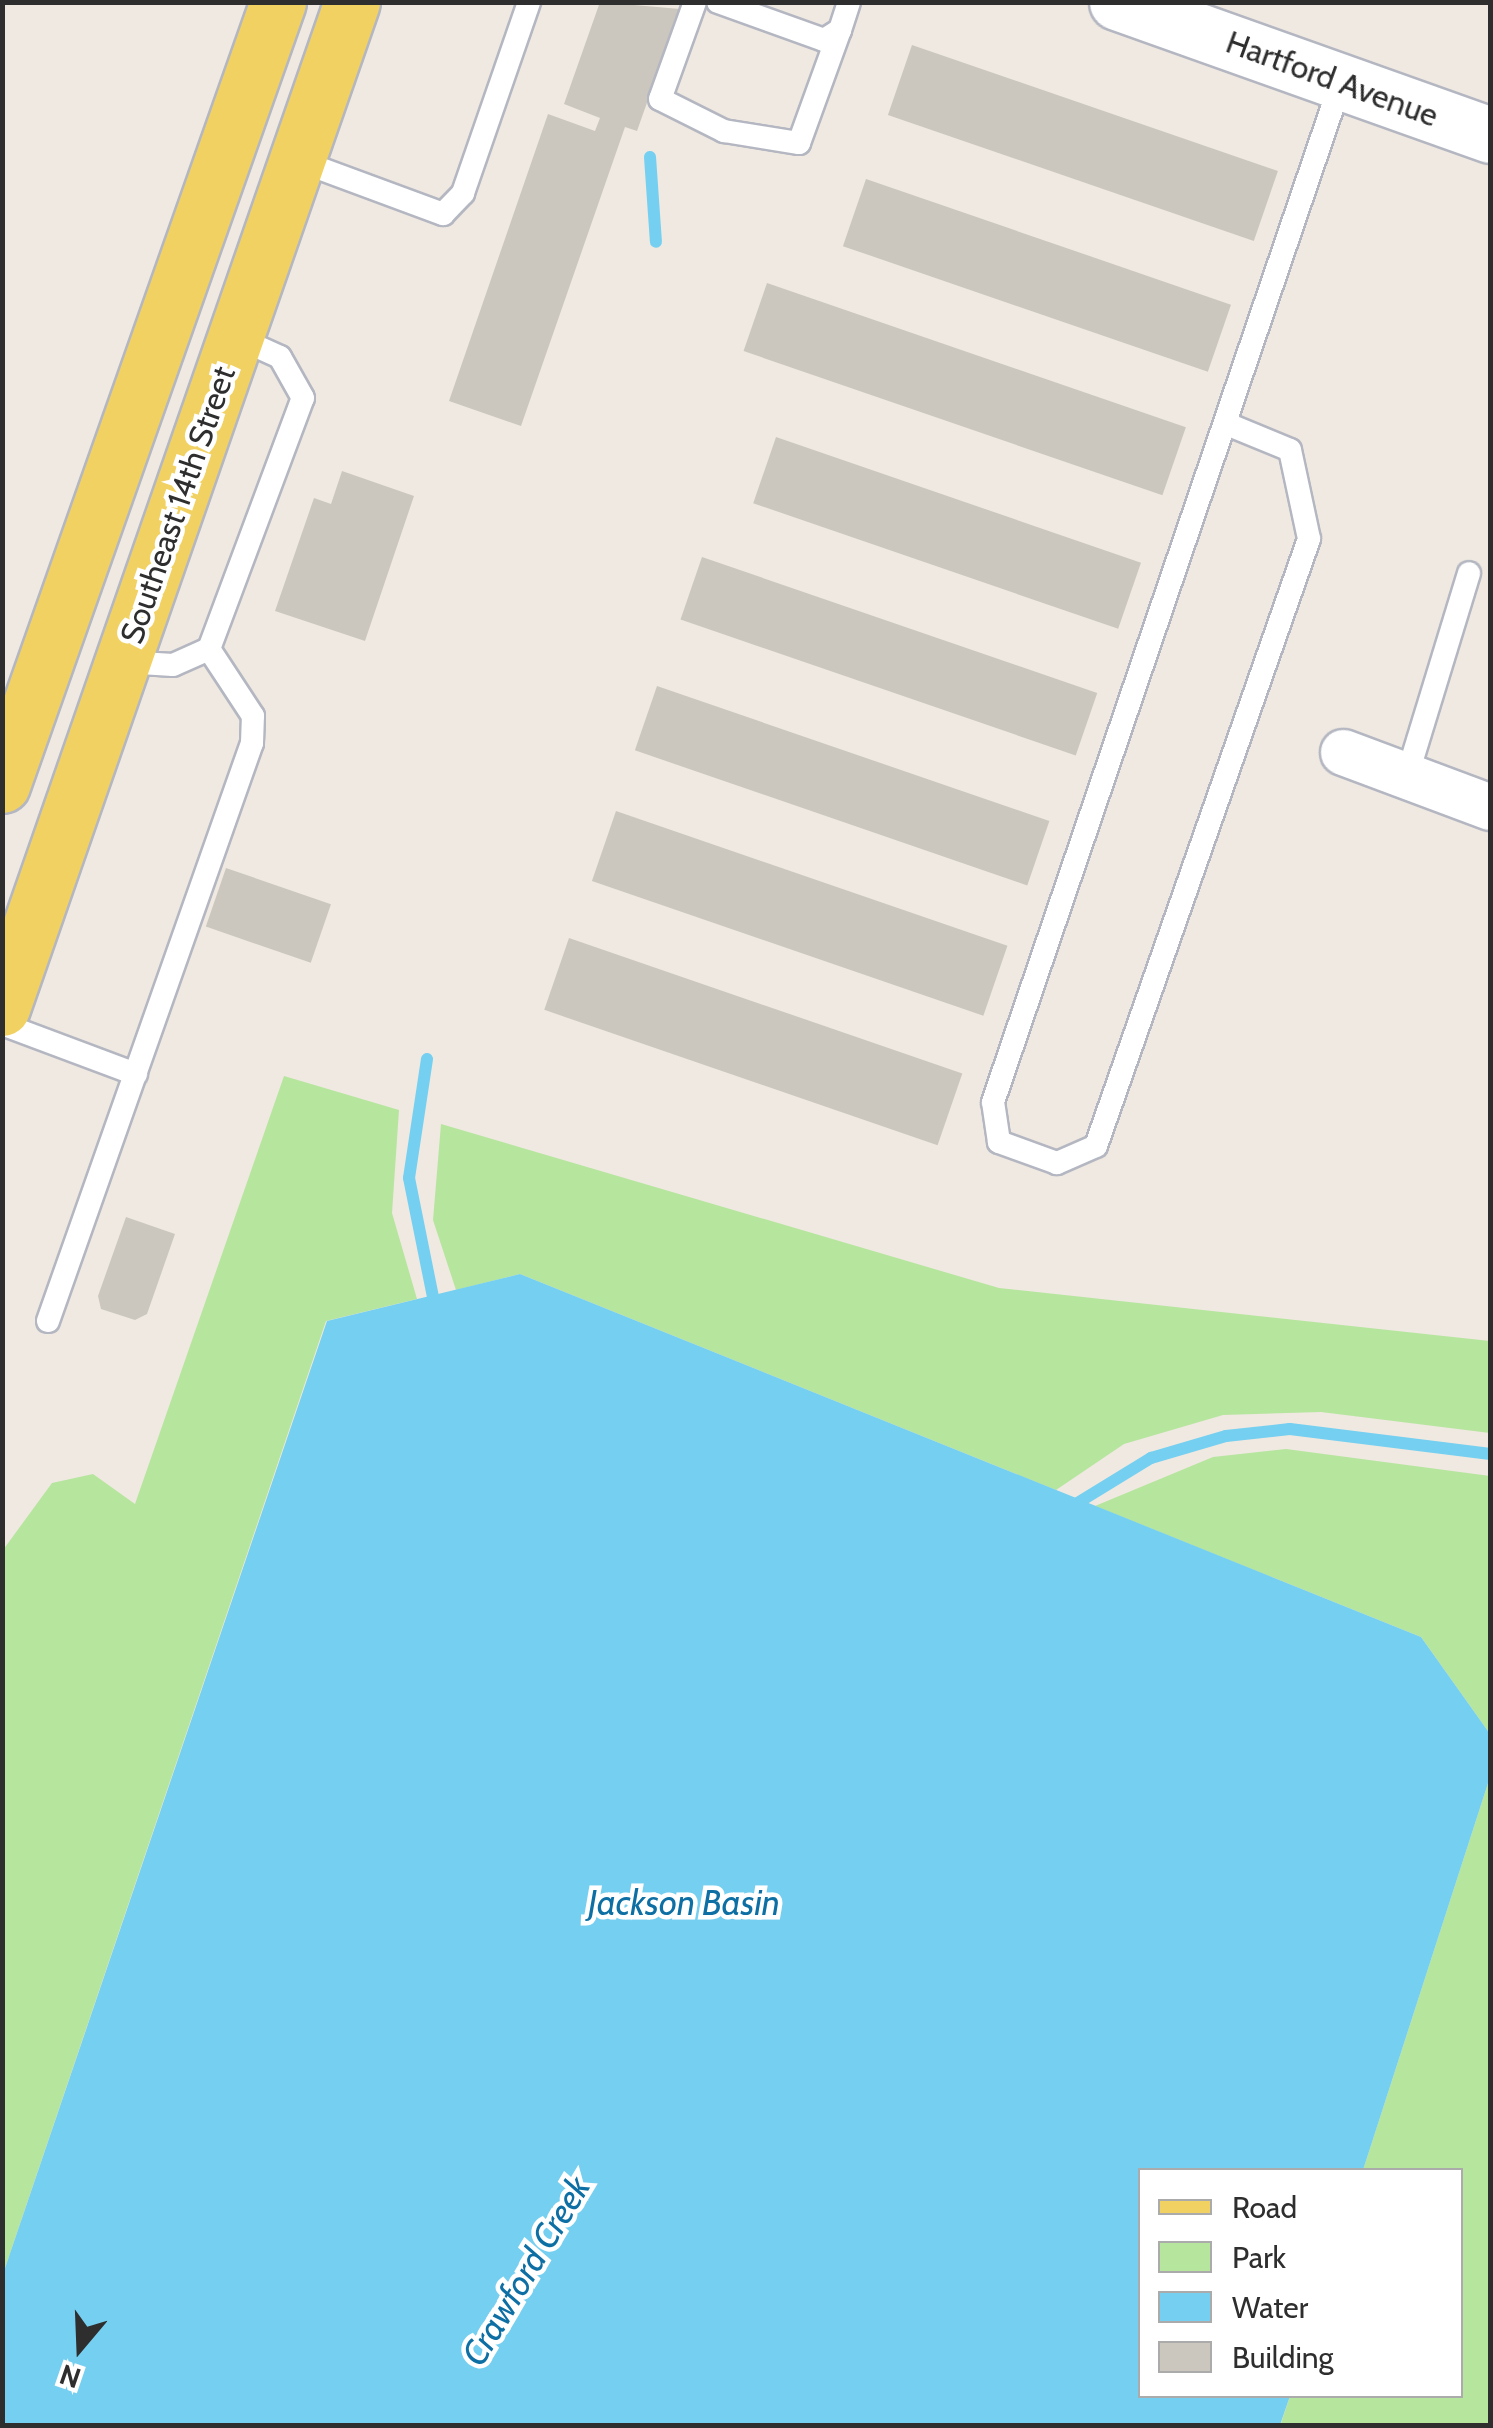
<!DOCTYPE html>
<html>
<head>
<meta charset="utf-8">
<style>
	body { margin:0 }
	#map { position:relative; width:1493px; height:2428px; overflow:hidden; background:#efe9e1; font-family:Cabin,sans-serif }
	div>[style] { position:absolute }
	.green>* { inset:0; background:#b6e59e }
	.water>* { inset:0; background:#75cff0 }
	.stream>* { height:12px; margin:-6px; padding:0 6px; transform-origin:6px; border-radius:6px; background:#75cff0 }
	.building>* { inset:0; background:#cbc7bf; transform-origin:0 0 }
	.roads { filter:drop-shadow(2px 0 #b4b7c1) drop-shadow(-2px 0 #b4b7c1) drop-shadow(0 2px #b4b7c1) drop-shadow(0 -2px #b4b7c1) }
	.service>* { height:22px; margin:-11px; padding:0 11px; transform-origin:11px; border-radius:11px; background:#fff }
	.minor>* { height:45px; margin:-22.5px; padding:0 22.5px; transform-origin:22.5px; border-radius:22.5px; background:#fff }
	.tertiary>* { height:55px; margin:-27.5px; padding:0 27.5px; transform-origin:27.5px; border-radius:27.5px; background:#fff }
	.primary>* { height:55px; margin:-27.5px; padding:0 27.5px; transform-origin:27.5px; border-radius:27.5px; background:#f2d163 }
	span { translate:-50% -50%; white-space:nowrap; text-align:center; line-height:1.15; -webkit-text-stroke:9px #fff; paint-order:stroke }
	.street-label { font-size:32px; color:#2e2e2e }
	.water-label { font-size:35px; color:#0d6fa3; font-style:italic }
	.frame { position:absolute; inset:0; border:5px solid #2e2e2e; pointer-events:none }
	.legend { position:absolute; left:1138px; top:2168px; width:325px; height:230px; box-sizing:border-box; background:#fff; border:2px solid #ababab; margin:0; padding:12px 18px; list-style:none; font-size:30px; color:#2e2e2e }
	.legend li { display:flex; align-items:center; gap:20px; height:50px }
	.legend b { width:50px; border:2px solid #ababab }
	.north { position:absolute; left:30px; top:2298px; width:100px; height:100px; -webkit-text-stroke:8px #fff; paint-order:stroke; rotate:199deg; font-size:28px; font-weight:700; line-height:40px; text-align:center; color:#2e2e2e }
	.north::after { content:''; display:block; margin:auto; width:35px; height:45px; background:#2e2e2e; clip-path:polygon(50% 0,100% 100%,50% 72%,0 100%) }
</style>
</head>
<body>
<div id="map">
	<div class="green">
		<div style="clip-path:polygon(284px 1076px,399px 1110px,392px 1213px,417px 1299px,326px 1321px,3px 2274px,3px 1550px,52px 1483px,93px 1474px,135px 1504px)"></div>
		<div style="clip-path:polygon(441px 1124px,999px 1288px,1490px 1341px,1490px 1433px,1321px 1412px,1223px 1415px,1124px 1444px,1056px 1490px,520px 1274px,456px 1290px,433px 1220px)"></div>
		<div style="clip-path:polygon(1286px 1449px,1490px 1476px,1490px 1734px,1421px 1637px,1095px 1506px,1213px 1457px)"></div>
		<div style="clip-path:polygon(1490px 1777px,1490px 2425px,1280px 2426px,1290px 2396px,1460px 2396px,1460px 2170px,1363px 2170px)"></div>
	</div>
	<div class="water">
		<div style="clip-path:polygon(520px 1274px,1421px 1637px,1490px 1734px,1490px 1777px,1363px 2170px,1140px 2170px,1140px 2396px,1290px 2396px,1280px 2425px,3px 2425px,3px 2274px,327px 1321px)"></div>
	</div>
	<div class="stream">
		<div style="left:650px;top:157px;width:85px;rotate:86deg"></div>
		<div style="left:427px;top:1059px;width:120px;rotate:98.6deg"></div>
		<div style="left:409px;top:1178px;width:137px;rotate:78.6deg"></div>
		<div style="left:1066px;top:1510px;width:100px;rotate:-31.5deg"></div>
		<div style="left:1151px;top:1458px;width:78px;rotate:-16.3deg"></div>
		<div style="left:1226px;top:1436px;width:64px;rotate:-6.2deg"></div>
		<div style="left:1290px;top:1429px;width:202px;rotate:7.1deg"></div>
	</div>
	<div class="building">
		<div style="clip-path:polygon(600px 2px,680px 9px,637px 131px,625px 127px,521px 426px,449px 401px,548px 114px,595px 131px,600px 118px,564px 104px)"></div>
		<div style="left:912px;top:45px;width:387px;height:74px;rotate:19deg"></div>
		<div style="left:866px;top:179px;width:386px;height:71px;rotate:19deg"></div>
		<div style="left:767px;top:283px;width:443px;height:72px;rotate:19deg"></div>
		<div style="left:776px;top:437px;width:386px;height:70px;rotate:19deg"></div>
		<div style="clip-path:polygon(342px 471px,414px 496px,365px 641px,275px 611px,314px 498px,331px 504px)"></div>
		<div style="left:702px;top:557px;width:418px;height:66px;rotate:19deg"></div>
		<div style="left:657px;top:686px;width:415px;height:68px;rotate:19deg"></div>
		<div style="left:616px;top:811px;width:414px;height:74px;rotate:19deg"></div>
		<div style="left:226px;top:868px;width:111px;height:62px;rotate:19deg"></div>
		<div style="left:569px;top:938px;width:416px;height:76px;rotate:19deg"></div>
		<div style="clip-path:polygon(126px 1217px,175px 1234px,147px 1314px,135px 1320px,101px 1309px,98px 1296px)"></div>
	</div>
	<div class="roads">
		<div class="service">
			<div style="left:695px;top:2px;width:103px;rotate:109.8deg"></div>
			<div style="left:660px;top:99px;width:72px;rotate:26.6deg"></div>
			<div style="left:724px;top:131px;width:76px;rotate:9.1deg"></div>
			<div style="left:799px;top:143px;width:120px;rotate:-70.1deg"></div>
			<div style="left:718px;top:2px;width:113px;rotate:19.7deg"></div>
			<div style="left:824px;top:40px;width:19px;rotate:-32deg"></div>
			<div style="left:840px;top:30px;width:29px;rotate:-72deg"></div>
			<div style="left:297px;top:160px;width:156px;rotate:20.3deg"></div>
			<div style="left:443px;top:214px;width:29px;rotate:-46deg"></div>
			<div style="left:463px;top:193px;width:202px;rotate:-70.9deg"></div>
			<div style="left:1227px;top:424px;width:68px;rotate:22.4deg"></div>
			<div style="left:1290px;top:450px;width:91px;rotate:77.9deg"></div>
			<div style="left:1309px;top:539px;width:643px;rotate:109.34deg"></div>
			<div style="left:1096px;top:1146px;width:43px;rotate:156.4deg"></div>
			<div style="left:1057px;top:1163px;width:62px;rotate:-160.1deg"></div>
			<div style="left:999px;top:1142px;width:40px;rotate:-98.5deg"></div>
			<div style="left:993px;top:1102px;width:1078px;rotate:-71.16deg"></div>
			<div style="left:124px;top:662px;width:49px;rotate:3.5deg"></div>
			<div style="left:173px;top:665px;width:39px;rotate:-24deg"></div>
			<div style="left:209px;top:649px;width:268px;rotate:-69.5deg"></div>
			<div style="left:303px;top:398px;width:47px;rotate:-119.3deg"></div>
			<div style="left:280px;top:357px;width:48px;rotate:-155.6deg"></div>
			<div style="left:1407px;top:776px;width:212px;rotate:-73deg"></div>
			<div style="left:2px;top:1024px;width:143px;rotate:20.5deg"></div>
			<div style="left:48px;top:1321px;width:613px;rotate:-70.56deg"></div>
			<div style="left:252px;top:743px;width:27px;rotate:-88deg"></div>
			<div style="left:253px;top:716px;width:80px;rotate:-123.3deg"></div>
		</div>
		<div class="minor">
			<div style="left:1343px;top:752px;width:157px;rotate:20.5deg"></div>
		</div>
		<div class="tertiary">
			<div style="left:1117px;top:2px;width:396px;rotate:19.6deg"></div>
		</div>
		<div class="primary">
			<div style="left:2px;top:785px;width:830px;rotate:-70.58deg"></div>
			<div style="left:2px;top:1008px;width:1065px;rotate:-70.82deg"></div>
		</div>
	</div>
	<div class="street-label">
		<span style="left:1332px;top:79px;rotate:20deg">Hartford Avenue</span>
		<span style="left:178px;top:505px;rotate:-71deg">Southeast 14th Street</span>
	</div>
	<div class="water-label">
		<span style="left:684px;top:1903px">Jackson Basin</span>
		<span style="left:526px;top:2271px;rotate:-59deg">Crawford Creek</span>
	</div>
	<div class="frame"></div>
	<ul class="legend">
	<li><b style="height:12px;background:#f2d163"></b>Road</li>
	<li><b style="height:28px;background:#b6e59e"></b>Park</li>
	<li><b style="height:28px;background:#75cff0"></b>Water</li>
	<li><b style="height:28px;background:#cbc7bf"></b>Building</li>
	</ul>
	<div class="north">N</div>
</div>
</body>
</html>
